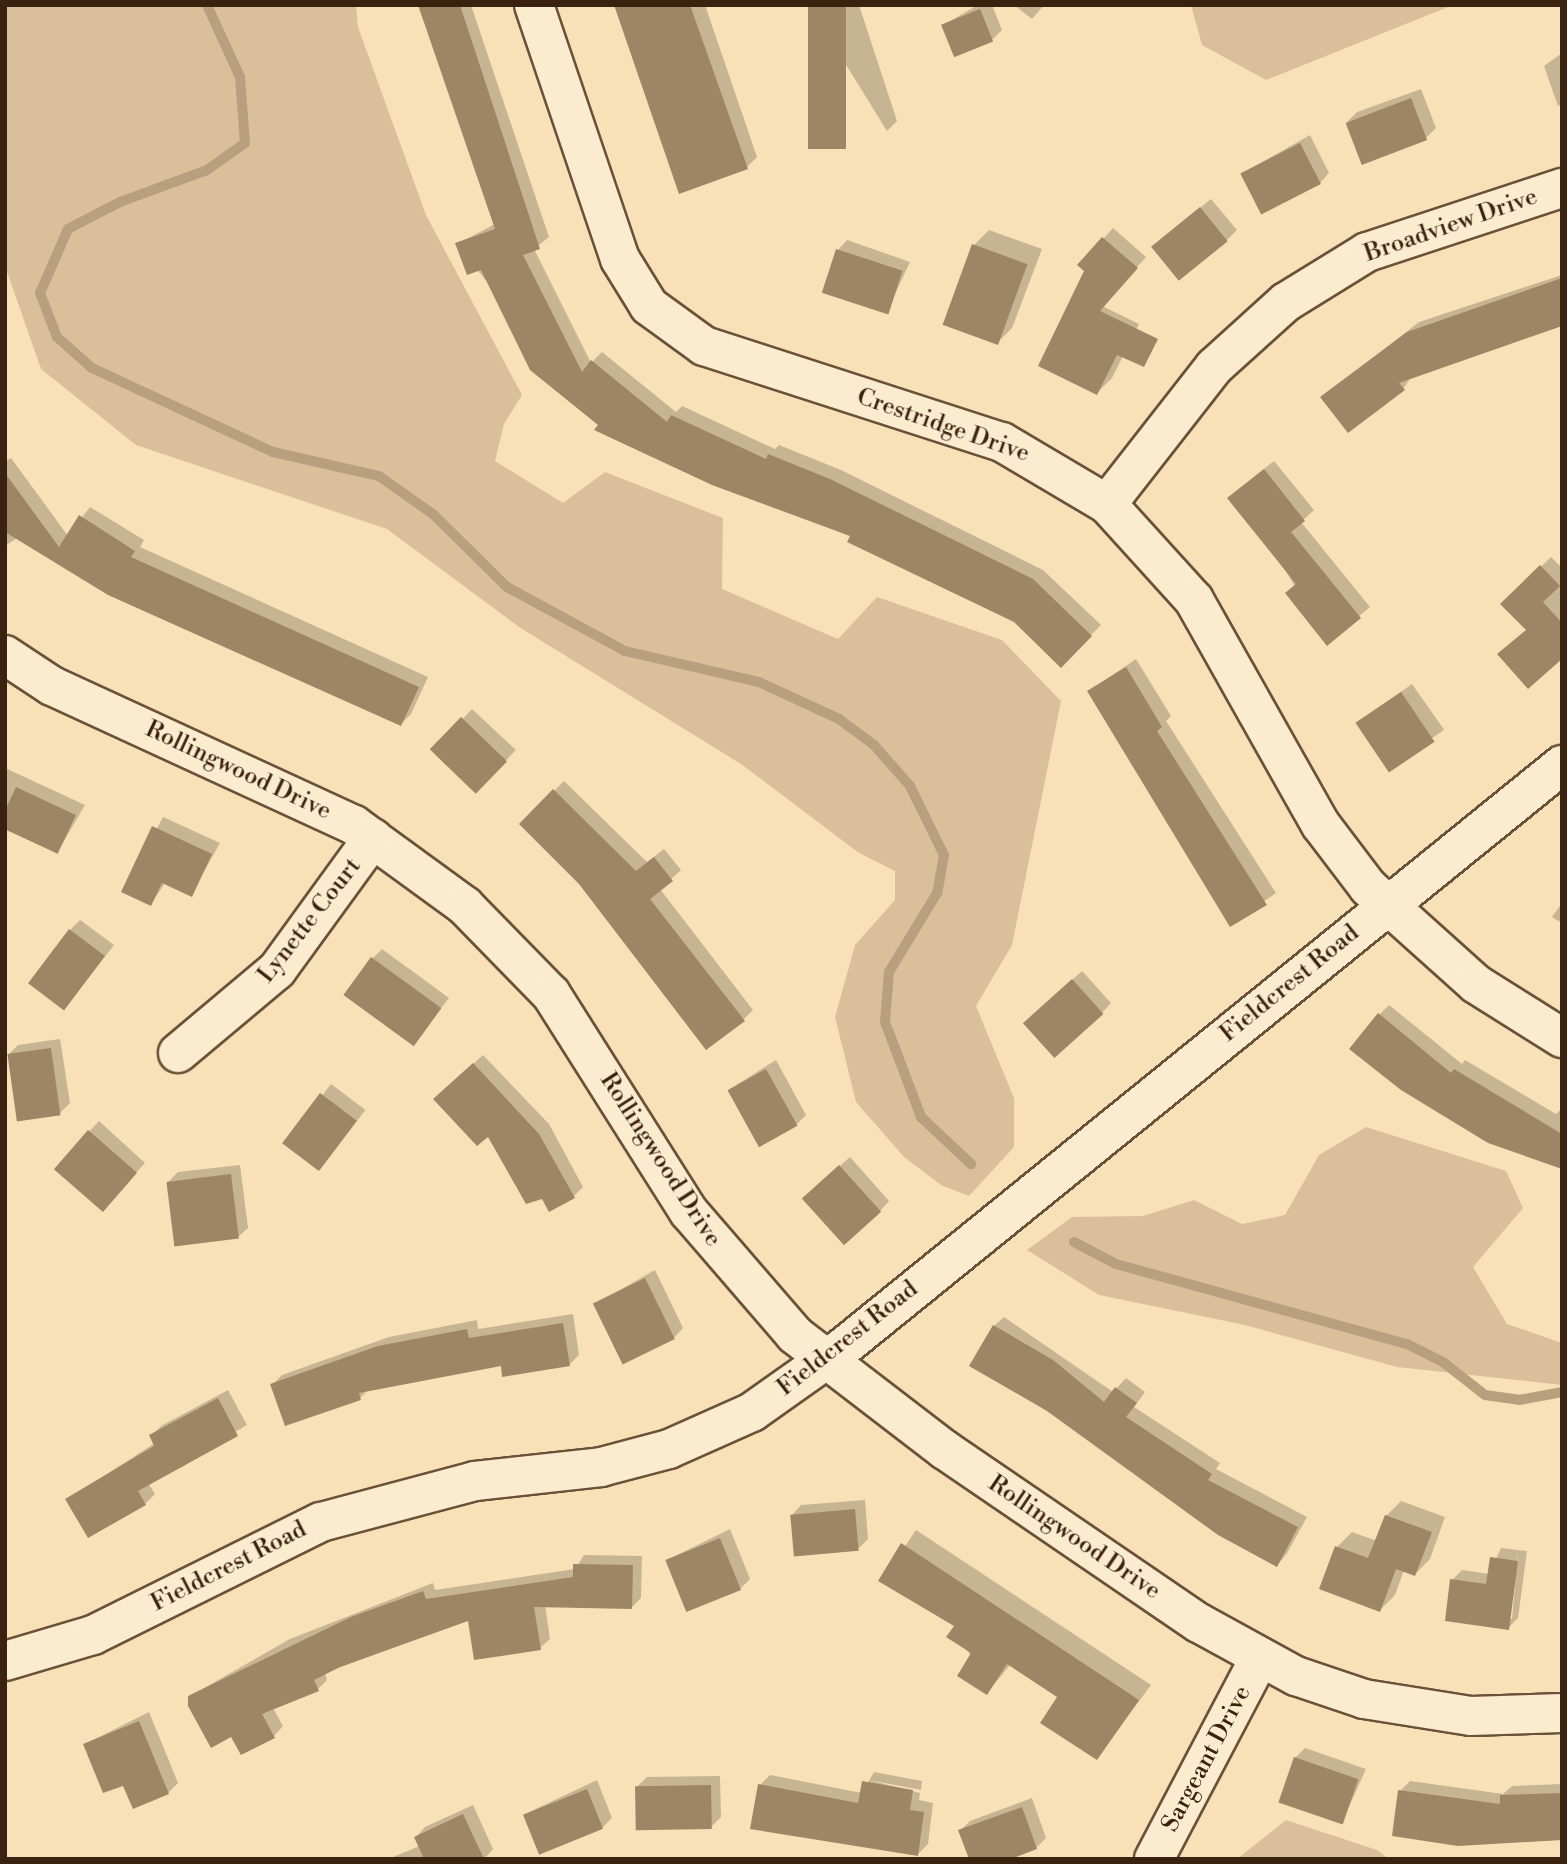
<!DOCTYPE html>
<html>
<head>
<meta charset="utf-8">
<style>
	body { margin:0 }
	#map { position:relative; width:1567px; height:1864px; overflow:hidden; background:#f9e1b7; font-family:"Libre Bodoni",serif }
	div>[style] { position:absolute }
	.green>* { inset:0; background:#d9c09a }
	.shadow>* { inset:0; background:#0003; transform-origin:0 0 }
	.stream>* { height:10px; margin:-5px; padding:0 5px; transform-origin:5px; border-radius:5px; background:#b8a07e }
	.building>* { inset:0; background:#9e8566; transform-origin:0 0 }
	.roads { filter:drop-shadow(2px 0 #6a5139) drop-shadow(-2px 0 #6a5139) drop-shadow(0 2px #6a5139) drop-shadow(0 -2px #6a5139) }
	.minor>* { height:38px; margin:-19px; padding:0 19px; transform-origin:19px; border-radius:19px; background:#fbecd0 }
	span { translate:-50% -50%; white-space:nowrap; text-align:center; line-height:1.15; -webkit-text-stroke:5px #fbecd0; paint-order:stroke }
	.street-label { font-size:24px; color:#3b210f }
	.frame { position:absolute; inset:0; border:7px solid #3b210f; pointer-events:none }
</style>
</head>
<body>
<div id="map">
	<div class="green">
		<div style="clip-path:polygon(5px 5px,356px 5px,358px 27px,426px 215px,522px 395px,504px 424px,495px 461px,563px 503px,605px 472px,723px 518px,722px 589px,838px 639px,877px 597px,1002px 640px,1061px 701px,1012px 945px,976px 1006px,1014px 1098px,1014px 1147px,969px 1196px,941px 1185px,904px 1157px,856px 1102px,835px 1017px,855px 945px,895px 900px,895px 871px,859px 853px,741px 764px,519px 627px,387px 529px,136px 445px,41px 369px,5px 266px)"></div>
		<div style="clip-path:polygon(1191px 5px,1453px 5px,1266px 80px,1202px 45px)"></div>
		<div style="clip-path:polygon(1366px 1127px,1506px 1171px,1523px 1208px,1473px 1267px,1507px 1324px,1562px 1343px,1562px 1385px,1397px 1367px,1245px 1325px,1099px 1295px,1027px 1250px,1072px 1217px,1143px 1216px,1194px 1200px,1242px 1224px,1285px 1215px,1319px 1155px)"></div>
		<div style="clip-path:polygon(1286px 1820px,1377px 1850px,1389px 1859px,1237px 1859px)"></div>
	</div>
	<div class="shadow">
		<div style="clip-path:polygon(420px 5px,471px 5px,549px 237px,534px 249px,591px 363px,602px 352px,676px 412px,682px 406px,775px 449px,779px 445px,841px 470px,1043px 570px,1101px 625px,1061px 665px,1015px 621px,852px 535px,600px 425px,457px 244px,495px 224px)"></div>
		<div style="clip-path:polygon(616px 5px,705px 5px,757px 157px,747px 167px,680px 192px)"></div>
		<div style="clip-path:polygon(809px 5px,859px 5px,897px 121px,887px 131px)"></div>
		<div style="clip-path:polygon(978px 5px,992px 5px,1002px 30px,992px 40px,943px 25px)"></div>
		<div style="clip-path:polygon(1014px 5px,1044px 5px,1032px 19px)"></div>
		<div style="clip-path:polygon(1562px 53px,1562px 104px,1558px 106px,1544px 66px)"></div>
		<div style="clip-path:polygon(1421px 89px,1436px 128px,1426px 138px,1347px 122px,1357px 112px)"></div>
		<div style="clip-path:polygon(1310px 135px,1329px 173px,1320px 183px,1243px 173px)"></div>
		<div style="clip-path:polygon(1211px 199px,1237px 230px,1227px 240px,1163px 238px)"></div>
		<div style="clip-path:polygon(1113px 228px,1146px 257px,1122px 284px,1080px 265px)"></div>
		<div style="clip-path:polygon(989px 230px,1042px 249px,1012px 328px,997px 343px,974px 245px)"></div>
		<div style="clip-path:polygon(847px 240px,910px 262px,886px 313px,838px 250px)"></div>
		<div style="clip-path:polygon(1562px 275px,1562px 322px,1411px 377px,1403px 389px,1323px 397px,1419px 322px)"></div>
		<div style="clip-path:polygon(1082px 296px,1139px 324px,1112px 378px,1097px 393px)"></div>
		<div style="clip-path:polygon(11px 458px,68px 536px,90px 507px,144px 540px,140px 547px,428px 677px,411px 714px,401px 724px,17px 538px,5px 546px,5px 462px)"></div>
		<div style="clip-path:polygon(1274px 461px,1314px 510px,1301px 522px,1370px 607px,1327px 643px,1239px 489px)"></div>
		<div style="clip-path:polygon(1551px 557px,1562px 568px,1562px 657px,1503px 604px)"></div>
		<div style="clip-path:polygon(1136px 659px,1171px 716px,1166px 721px,1276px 893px,1230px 925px,1089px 691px)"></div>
		<div style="left:1412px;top:684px;width:56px;height:67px;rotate:55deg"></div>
		<div style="left:472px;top:709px;width:60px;height:56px;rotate:43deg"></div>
		<div style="clip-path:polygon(5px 768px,85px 805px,58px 851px,5px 822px)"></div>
		<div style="clip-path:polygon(564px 781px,647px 862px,664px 849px,681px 870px,660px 889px,753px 1010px,744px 1019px,521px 824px)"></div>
		<div style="clip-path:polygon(163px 817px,220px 843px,191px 895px,165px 883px,151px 904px,123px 891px)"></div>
		<div style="clip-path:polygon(1562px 903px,1562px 923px,1552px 917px)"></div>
		<div style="clip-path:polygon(80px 920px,114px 945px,65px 1008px,70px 930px)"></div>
		<div style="clip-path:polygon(382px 949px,449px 998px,413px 1044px,373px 958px)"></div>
		<div style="clip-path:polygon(1082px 971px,1111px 1003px,1102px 1013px,1035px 1014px)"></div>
		<div style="clip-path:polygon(1389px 1005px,1462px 1064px,1465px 1060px,1556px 1114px,1562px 1108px,1562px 1169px,1379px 1015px)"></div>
		<div style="clip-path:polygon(60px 1039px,70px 1103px,60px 1113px,8px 1055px,18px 1045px)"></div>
		<div style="clip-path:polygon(483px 1055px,549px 1124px,583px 1187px,574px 1196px,488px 1134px,445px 1090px)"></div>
		<div style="clip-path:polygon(776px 1060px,806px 1115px,796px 1125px,730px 1089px)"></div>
		<div style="left:331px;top:1084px;width:43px;height:75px;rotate:37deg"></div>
		<div style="clip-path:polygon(99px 1121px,145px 1163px,111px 1200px,55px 1169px)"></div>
		<div style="clip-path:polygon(850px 1157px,889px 1201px,880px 1211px,814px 1189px)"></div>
		<div style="clip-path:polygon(240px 1165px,248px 1228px,238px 1237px,168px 1182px,178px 1172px)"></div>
		<div style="clip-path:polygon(655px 1270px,683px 1328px,674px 1338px,595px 1304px)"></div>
		<div style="clip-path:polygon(573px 1314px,579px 1355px,570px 1364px,502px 1364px,369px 1389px,360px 1398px,272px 1385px,282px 1375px,389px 1337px,477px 1320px,478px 1329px)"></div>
		<div style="clip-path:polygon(1004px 1317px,1113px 1392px,1126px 1378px,1145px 1392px,1134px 1407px,1220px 1463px,1216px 1469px,1307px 1517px,1286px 1555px,1277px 1565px,994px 1326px)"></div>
		<div style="clip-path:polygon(228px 1390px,247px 1425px,148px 1483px,155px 1494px,145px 1504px,67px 1500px,155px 1443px,151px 1436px,161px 1426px)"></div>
		<div style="clip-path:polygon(865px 1500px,868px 1539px,858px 1549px,792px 1515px,801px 1505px)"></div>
		<div style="clip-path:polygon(1401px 1501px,1445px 1517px,1430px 1559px,1415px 1574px,1404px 1570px,1395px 1595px,1380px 1610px,1337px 1547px,1352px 1532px,1377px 1541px,1386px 1516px)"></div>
		<div style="clip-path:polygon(730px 1529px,750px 1579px,740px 1589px,667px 1560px)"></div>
		<div style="clip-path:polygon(916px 1530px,1151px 1685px,1097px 1758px,1060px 1697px,1010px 1665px,987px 1693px,956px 1625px,881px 1581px)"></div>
		<div style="clip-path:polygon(evenodd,1501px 1548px,1527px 1551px,1518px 1618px,1508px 1628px,1452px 1580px,1462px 1570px,1489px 1574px,1501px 1548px,1518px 1552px,1512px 1619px,1508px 1619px,1518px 1552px)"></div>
		<div style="clip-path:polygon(584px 1555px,642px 1556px,641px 1598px,632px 1607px,545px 1605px,550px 1639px,540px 1648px,469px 1619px,325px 1673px,327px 1680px,318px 1689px,273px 1708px,283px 1726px,274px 1736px,232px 1735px,190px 1696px,290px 1639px,433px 1583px,435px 1590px,575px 1569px)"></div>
		<div style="clip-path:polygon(149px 1712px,178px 1783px,168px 1793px,124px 1783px,85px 1744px)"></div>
		<div style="clip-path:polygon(1305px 1748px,1366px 1769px,1342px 1822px,1295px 1758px)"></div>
		<div style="clip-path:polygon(874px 1772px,922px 1781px,921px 1790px,869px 1780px,920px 1793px,919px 1800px,933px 1803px,928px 1844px,918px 1854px,760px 1785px,770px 1775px,862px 1793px)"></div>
		<div style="clip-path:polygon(720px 1776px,721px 1817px,711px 1827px,637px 1787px,647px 1777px)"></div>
		<div style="clip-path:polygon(597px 1780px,612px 1818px,602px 1828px,525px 1814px)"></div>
		<div style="clip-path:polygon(1410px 1781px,1503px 1794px,1512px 1786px,1562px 1784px,1562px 1838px,1400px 1791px)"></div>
		<div style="clip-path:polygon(1032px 1798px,1046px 1838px,1036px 1848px,960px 1831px,970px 1821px)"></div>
		<div style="clip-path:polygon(473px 1805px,493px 1849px,484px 1859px,388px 1859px,420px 1846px,416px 1837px,425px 1827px)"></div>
	</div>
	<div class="stream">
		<div style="left:207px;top:5px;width:79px;rotate:65.4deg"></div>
		<div style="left:240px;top:77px;width:66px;rotate:85.7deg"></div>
		<div style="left:245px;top:143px;width:47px;rotate:144.6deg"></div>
		<div style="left:207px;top:170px;width:93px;rotate:159.8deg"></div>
		<div style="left:120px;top:202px;width:59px;rotate:152.6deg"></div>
		<div style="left:68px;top:229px;width:70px;rotate:113.6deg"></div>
		<div style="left:40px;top:293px;width:47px;rotate:68.9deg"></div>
		<div style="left:57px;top:337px;width:47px;rotate:41.5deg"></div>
		<div style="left:92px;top:368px;width:200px;rotate:24.9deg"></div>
		<div style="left:273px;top:452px;width:109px;rotate:12.8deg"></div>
		<div style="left:379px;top:476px;width:67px;rotate:35.3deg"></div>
		<div style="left:434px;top:515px;width:103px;rotate:44.6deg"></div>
		<div style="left:507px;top:587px;width:134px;rotate:28.5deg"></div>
		<div style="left:625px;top:651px;width:138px;rotate:13deg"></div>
		<div style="left:759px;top:682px;width:88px;rotate:24.8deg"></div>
		<div style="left:839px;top:719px;width:44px;rotate:36.6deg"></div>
		<div style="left:874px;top:745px;width:55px;rotate:48.7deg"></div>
		<div style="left:910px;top:786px;width:77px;rotate:63.8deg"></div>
		<div style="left:944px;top:855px;width:39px;rotate:100deg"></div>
		<div style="left:937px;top:893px;width:92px;rotate:121.3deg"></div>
		<div style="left:889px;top:972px;width:50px;rotate:94.6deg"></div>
		<div style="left:885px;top:1022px;width:102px;rotate:69.2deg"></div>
		<div style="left:921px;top:1117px;width:69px;rotate:43.2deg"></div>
		<div style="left:1074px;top:1242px;width:47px;rotate:27.6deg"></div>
		<div style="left:1116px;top:1264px;width:302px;rotate:15.4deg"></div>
		<div style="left:1407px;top:1344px;width:40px;rotate:26.6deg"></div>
		<div style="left:1443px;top:1362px;width:53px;rotate:38.2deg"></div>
		<div style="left:1485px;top:1395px;width:34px;rotate:8deg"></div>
		<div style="left:1519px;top:1400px;width:44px;rotate:-10.5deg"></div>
	</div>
	<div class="building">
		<div style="clip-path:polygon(418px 5px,460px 5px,540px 249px,523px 255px,582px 372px,591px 360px,667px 422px,671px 415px,766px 459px,768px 454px,830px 479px,1033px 579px,1092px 636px,1061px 668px,1014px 622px,847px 542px,850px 536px,712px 485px,594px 430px,598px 425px,530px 370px,481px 270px,467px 275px,455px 243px,495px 229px)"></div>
		<div style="clip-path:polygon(614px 5px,690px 5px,748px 169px,679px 194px)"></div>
		<div style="left:808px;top:5px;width:38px;height:144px"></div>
		<div style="left:980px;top:9px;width:35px;height:42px;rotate:68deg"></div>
		<div style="left:1411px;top:98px;width:45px;height:70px;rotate:69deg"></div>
		<div style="left:1300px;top:143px;width:46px;height:67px;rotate:63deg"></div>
		<div style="left:1200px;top:207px;width:44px;height:63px;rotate:51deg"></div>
		<div style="clip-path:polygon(1102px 237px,1138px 268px,1100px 311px,1158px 339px,1144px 367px,1117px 355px,1097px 395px,1038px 366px,1084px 271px,1077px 265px)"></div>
		<div style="left:972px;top:244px;width:59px;height:86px;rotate:20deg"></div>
		<div style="left:836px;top:249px;width:70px;height:46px;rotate:18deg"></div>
		<div style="clip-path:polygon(1562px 278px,1562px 326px,1399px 383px,1405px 390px,1348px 433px,1320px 397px,1407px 332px)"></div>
		<div style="clip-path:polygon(1264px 469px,1305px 521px,1291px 532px,1361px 618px,1327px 646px,1285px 593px,1296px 584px,1227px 498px)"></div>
		<div style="clip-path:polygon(5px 473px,59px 547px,79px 515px,135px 551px,131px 557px,419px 687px,401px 726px,108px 595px,5px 532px)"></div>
		<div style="clip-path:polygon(1540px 565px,1560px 586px,1543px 602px,1562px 623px,1562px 659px,1528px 689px,1497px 654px,1526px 630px,1500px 604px)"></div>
		<div style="clip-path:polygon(1126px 667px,1162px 727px,1157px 731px,1267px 905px,1230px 927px,1087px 691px)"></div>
		<div style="left:1401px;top:692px;width:60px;height:55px;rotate:56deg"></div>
		<div style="left:461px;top:717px;width:64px;height:45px;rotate:44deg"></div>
		<div style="left:16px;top:787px;width:66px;height:43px;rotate:25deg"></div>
		<div style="clip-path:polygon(553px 789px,636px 871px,654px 857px,673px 881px,650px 899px,745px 1021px,706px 1050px,579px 884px,519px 824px)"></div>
		<div style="clip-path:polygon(152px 826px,212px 854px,192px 897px,162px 883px,151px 906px,121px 892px)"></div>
		<div style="left:69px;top:929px;width:45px;height:68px;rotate:37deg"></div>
		<div style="left:371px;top:957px;width:87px;height:47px;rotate:36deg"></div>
		<div style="left:1072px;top:979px;width:47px;height:66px;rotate:48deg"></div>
		<div style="clip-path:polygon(1378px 1013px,1451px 1073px,1454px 1069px,1562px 1134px,1562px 1169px,1488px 1143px,1401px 1090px,1349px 1049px)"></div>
		<div style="left:51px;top:1048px;width:68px;height:44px;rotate:82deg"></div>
		<div style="clip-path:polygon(473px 1063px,539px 1134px,575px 1198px,549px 1212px,542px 1199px,526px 1204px,488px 1137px,477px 1146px,433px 1099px)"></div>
		<div style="left:766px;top:1069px;width:65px;height:44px;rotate:61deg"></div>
		<div style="left:320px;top:1093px;width:46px;height:63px;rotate:37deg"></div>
		<div style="left:88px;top:1130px;width:65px;height:52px;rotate:41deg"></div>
		<div style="left:839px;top:1165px;width:63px;height:50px;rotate:48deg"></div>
		<div style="left:231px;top:1174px;width:65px;height:65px;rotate:83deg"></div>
		<div style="left:645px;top:1278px;width:68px;height:58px;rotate:64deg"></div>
		<div style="clip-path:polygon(563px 1323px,570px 1366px,502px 1377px,501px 1366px,359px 1393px,361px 1400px,285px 1426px,270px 1384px,378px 1346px,467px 1329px,469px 1338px)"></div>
		<div style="clip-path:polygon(993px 1325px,1053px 1360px,1104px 1402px,1115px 1387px,1137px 1403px,1126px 1417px,1212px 1474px,1208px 1480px,1298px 1527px,1277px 1567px,1218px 1535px,1047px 1411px,969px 1366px)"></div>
		<div style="clip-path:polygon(218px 1398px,238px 1436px,138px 1491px,146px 1505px,88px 1538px,65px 1499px,154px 1446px,149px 1435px)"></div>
		<div style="left:855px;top:1509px;width:42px;height:65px;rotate:85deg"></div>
		<div style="clip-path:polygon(1385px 1515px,1432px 1532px,1415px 1576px,1396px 1569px,1380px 1612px,1319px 1589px,1335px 1546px,1368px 1558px)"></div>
		<div style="left:720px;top:1538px;width:56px;height:59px;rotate:68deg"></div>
		<div style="clip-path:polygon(901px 1543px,1139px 1700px,1097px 1760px,1040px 1723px,1057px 1697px,1007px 1664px,987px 1695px,957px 1676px,971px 1653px,946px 1637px,954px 1626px,878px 1581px)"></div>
		<div style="clip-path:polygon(1490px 1557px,1518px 1561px,1509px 1630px,1445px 1621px,1450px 1579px,1486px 1584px)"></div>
		<div style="clip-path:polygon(573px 1564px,633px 1565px,632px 1609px,534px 1607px,541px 1650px,474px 1660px,468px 1621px,340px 1667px,314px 1680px,319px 1691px,262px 1714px,275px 1738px,241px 1755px,231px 1737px,211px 1748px,188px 1706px,188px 1696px,351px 1617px,423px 1591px,426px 1599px,573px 1577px)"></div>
		<div style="clip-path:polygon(139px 1721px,169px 1794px,133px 1809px,123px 1786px,103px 1793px,83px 1744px)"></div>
		<div style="left:1294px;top:1757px;width:68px;height:48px;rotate:19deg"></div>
		<div style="clip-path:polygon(862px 1781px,913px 1790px,910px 1810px,924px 1812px,918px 1856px,750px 1829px,758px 1784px,858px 1803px)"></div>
		<div style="left:711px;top:1785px;width:44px;height:76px;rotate:89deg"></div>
		<div style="left:587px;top:1789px;width:43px;height:69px;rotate:68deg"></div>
		<div style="clip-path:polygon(1398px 1790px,1500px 1804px,1500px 1795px,1562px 1793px,1562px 1840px,1458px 1846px,1392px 1836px)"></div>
		<div style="clip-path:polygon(1022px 1807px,1037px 1849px,1011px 1859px,969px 1859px,958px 1830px)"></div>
		<div style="clip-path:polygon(463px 1814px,484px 1859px,424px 1859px,414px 1837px)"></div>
	</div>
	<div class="roads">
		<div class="minor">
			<div style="left:534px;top:5px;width:268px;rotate:71.3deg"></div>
			<div style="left:620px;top:259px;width:55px;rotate:58.3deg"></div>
			<div style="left:649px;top:306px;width:68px;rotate:36deg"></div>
			<div style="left:704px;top:346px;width:313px;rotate:17.9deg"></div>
			<div style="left:1002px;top:442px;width:122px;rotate:30.6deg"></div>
			<div style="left:1107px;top:504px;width:130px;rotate:47.8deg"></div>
			<div style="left:1194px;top:600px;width:258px;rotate:60.6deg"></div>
			<div style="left:1321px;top:825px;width:78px;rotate:52.8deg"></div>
			<div style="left:1368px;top:887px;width:145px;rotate:41.9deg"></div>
			<div style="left:1476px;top:984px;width:102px;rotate:32.1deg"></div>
			<div style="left:1107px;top:504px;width:174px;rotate:-52deg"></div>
			<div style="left:1214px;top:367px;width:97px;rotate:-42.1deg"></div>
			<div style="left:1286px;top:302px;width:95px;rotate:-31.7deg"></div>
			<div style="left:1367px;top:252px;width:205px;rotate:-18.2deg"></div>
			<div style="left:5px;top:655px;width:56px;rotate:33.4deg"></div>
			<div style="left:52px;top:686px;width:332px;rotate:24.7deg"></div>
			<div style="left:354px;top:825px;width:137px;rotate:36.1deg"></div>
			<div style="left:465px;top:906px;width:123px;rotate:45.7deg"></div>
			<div style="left:551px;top:994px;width:258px;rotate:57.7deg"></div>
			<div style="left:689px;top:1212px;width:162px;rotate:49.2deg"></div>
			<div style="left:795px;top:1335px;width:189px;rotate:37.5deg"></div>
			<div style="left:945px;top:1450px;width:307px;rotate:34.3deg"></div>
			<div style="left:1199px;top:1623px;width:111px;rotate:28.7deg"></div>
			<div style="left:1296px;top:1676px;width:72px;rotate:18.7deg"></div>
			<div style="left:1364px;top:1699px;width:108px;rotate:9deg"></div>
			<div style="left:1471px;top:1716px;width:91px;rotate:-1.9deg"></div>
			<div style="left:178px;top:1053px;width:129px;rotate:-40deg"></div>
			<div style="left:277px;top:970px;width:163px;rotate:-54deg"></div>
			<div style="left:5px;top:1661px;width:92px;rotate:-16.5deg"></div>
			<div style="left:93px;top:1635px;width:254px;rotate:-26.4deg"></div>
			<div style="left:321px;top:1522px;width:159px;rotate:-14.9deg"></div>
			<div style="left:475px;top:1481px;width:127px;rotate:-6.3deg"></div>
			<div style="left:601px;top:1467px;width:70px;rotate:-14.8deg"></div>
			<div style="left:669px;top:1449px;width:91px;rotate:-24deg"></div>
			<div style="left:752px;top:1412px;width:109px;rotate:-35.3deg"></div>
			<div style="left:841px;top:1349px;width:928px;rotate:-39.01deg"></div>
			<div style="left:1154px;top:1859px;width:226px;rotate:-62.3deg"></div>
		</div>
	</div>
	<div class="street-label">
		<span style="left:1451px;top:226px;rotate:-19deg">Broadview Drive</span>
		<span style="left:943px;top:426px;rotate:19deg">Crestridge Drive</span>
		<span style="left:238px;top:771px;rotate:25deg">Rollingwood Drive</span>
		<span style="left:310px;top:921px;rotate:-52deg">Lynette Court</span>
		<span style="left:1290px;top:984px;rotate:-39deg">Fieldcrest Road</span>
		<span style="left:660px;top:1160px;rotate:57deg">Rollingwood Drive</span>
		<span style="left:848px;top:1339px;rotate:-38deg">Fieldcrest Road</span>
		<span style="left:1074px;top:1538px;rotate:34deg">Rollingwood Drive</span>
		<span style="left:229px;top:1567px;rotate:-27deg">Fieldcrest Road</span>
		<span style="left:1207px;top:1759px;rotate:-62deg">Sargeant Drive</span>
	</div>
	<div class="frame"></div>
</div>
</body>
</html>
